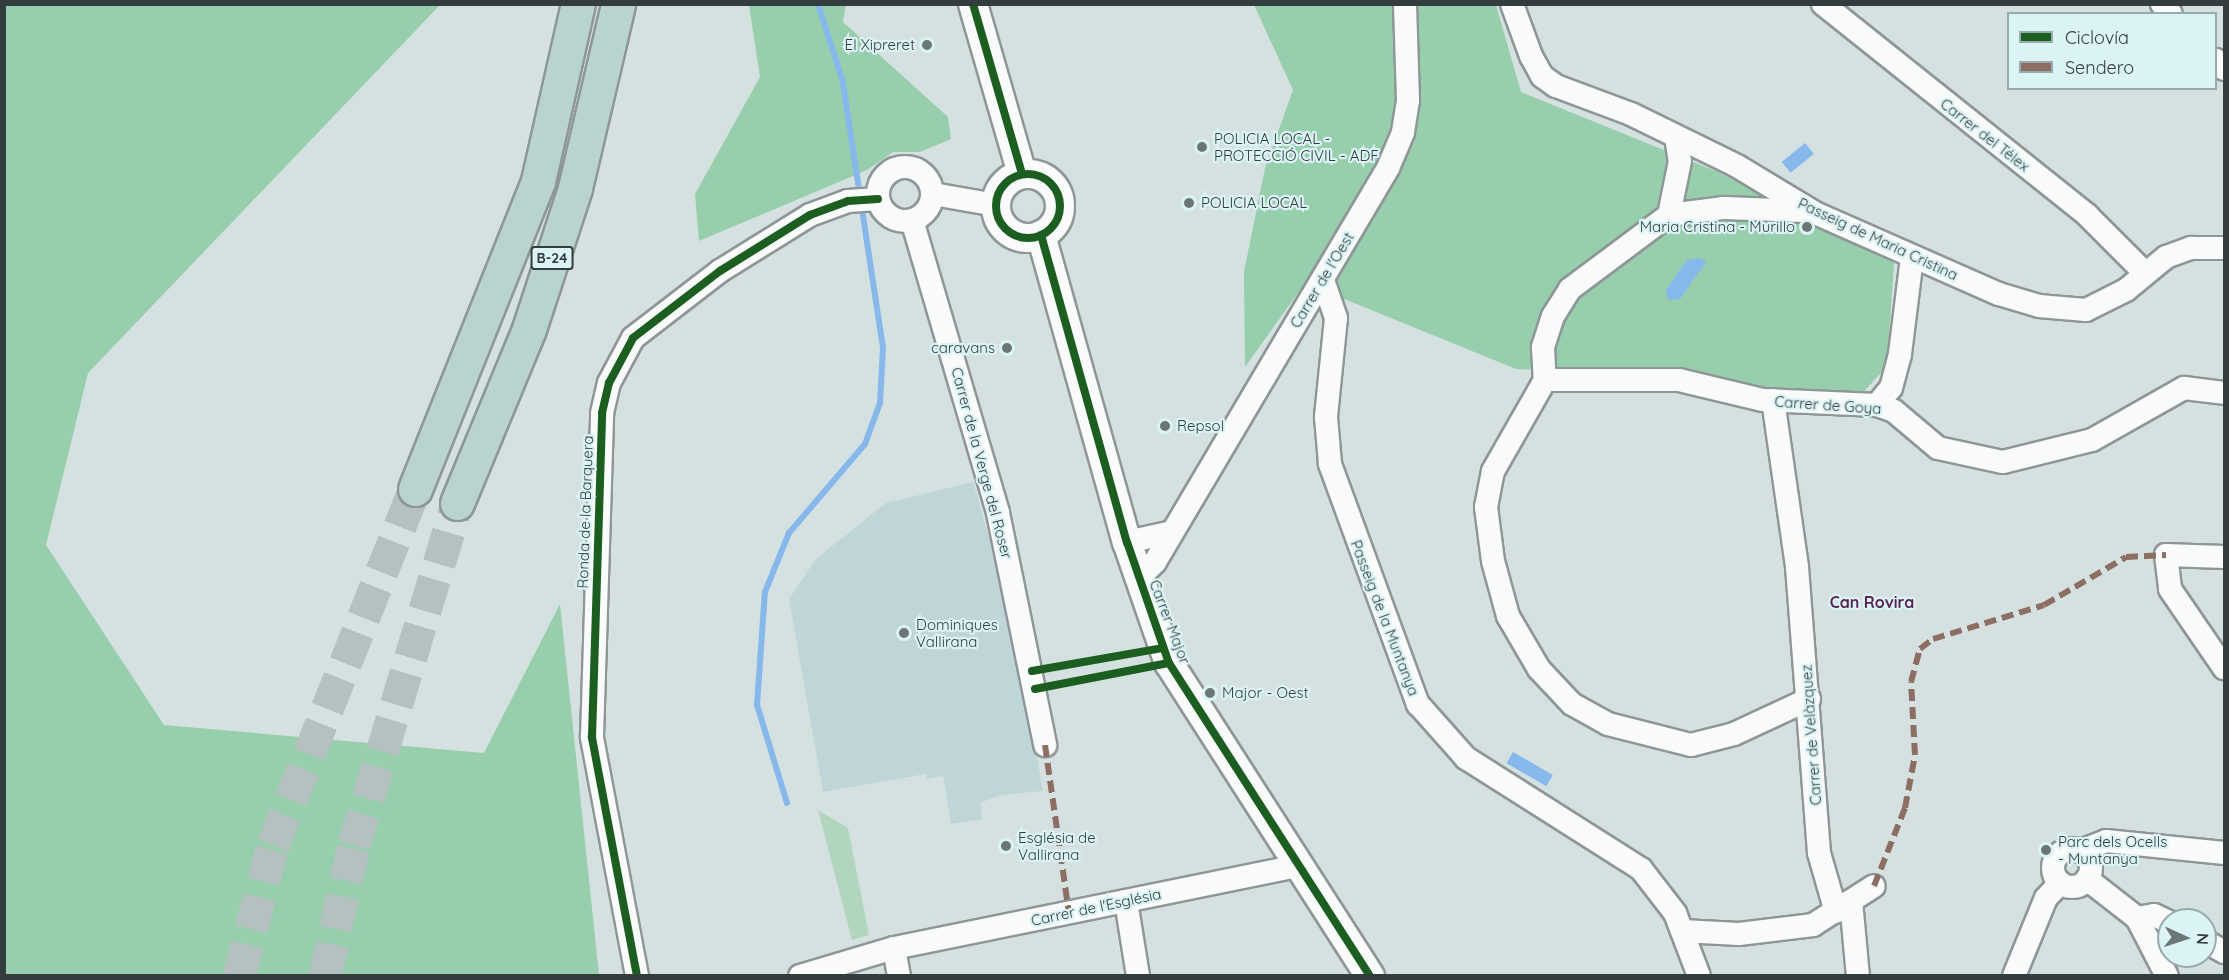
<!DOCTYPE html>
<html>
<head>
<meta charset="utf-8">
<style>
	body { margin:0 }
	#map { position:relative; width:2229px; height:980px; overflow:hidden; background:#d5e1e1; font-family:Quicksand,sans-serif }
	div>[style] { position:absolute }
	.built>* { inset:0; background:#c0d5d7 }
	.green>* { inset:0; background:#b2d5be }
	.forest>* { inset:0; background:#97ceab }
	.water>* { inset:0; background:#87b8ec; transform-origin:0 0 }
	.stream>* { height:6px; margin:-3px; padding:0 3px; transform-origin:3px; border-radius:3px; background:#87b8ec }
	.motorway-tunnel>* { height:33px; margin-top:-16.5px; transform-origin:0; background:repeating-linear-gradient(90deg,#b5c0c0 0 33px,transparent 0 49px) }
	.roads { filter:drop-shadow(2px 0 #8e9697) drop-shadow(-2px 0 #8e9697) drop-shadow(0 2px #8e9697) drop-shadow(0 -2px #8e9697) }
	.minor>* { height:22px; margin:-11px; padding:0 11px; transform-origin:11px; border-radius:11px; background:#f9fafa }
	.minor>.ring { margin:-11px; padding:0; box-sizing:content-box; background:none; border:22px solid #f9fafa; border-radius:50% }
	.tertiary>* { height:28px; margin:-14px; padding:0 14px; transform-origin:14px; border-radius:14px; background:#f9fafa }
	.tertiary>.ring { margin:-14px; padding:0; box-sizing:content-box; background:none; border:28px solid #f9fafa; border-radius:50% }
	.motorway>* { height:33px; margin:-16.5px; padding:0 16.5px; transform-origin:16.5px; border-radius:16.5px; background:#b9d3cf }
	.quiet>* { height:6px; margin-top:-3px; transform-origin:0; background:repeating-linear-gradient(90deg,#8d6e63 0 12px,transparent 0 18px) }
	.cycleway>* { height:8px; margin:-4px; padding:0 4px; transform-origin:4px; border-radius:4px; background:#1b5e20 }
	.cycleway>.ring { margin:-4px; padding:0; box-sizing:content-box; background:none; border:8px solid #1b5e20; border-radius:50% }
	.dots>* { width:16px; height:16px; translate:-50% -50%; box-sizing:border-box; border:3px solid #dcf3f5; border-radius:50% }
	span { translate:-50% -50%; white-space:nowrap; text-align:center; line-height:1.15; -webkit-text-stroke:4.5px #dcf3f5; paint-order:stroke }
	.shield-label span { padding:2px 4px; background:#dcf3f5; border:2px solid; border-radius:4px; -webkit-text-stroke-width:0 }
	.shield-label { font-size:14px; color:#343d3e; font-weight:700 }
	.poi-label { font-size:15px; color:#343d3e }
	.right { translate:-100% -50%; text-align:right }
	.left { translate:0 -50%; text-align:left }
	.street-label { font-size:15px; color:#343d3e }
	.neighbourhood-label { font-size:16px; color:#572454; font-weight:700 }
	.frame { position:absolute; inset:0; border:6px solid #343d3e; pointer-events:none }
	.legend { position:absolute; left:2007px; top:12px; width:210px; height:78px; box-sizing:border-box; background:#dcf3f5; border:2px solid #99aaac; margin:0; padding:8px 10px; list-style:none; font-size:18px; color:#343d3e }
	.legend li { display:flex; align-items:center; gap:12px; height:30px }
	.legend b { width:30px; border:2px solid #99aaac }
	.north { position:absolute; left:2157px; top:908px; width:60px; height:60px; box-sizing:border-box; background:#dcf3f5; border:2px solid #99aaac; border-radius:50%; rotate:93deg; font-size:16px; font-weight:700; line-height:24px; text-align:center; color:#343d3e }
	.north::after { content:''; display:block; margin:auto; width:21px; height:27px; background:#6c7677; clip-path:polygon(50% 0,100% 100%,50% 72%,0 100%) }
</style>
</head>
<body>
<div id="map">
	<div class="built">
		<div style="clip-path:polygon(973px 482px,1008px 603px,1043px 791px,1000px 795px,980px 803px,982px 819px,951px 824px,943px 776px,927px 779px,926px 774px,823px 792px,789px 599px,816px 559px,886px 503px)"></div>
	</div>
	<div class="green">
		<div style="clip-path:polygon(818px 810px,848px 828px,869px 935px,852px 940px)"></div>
	</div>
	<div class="forest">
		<div style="clip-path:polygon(5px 4px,440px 5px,88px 373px,46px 545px,164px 725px,484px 753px,560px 604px,599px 975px,5px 975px)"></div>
		<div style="clip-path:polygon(749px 5px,846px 5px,843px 22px,948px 117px,951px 139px,920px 152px,893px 152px,867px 170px,699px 241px,695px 194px,760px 77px)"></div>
		<div style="clip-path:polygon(1254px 5px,1496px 5px,1521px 92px,1718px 172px,1894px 263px,1887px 366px,1858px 398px,1775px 401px,1687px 376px,1516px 369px,1305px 283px,1245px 367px,1244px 272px,1265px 168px,1293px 90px)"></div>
	</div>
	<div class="water">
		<div style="left:1805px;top:143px;width:14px;height:30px;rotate:51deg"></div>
		<div style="clip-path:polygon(1700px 258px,1706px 262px,1680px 299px,1668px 300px,1666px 290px,1687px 260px)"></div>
		<div style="left:1513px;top:752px;width:46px;height:13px;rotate:30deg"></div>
	</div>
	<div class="stream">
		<div style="left:787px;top:803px;width:102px;rotate:-107deg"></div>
		<div style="left:757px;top:705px;width:113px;rotate:-86deg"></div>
		<div style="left:765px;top:592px;width:64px;rotate:-67.9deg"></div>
		<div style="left:789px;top:533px;width:117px;rotate:-49.5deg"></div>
		<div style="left:865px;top:444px;width:44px;rotate:-69.9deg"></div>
		<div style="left:880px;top:403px;width:55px;rotate:-86.9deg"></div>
		<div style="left:883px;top:348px;width:269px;rotate:-98.6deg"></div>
		<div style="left:843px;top:82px;width:82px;rotate:-107.8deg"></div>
	</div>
	<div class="motorway-tunnel">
		<div style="left:239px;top:976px;width:135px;rotate:-75.5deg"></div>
		<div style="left:273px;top:845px;width:383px;rotate:-68.3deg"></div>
		<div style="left:325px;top:976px;width:134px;rotate:-77.5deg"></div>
		<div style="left:354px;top:845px;width:357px;rotate:-73.2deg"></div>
	</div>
	<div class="roads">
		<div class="minor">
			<div style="left:1512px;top:4px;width:55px;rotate:69.9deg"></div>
			<div style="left:1531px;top:56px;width:23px;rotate:61deg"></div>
			<div style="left:1542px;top:76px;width:17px;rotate:36deg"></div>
			<div style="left:1556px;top:86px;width:80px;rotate:20.5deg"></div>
			<div style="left:1631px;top:114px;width:118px;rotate:26.1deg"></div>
			<div style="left:1737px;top:166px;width:91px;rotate:31.1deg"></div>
			<div style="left:1815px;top:213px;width:201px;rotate:23.8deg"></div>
			<div style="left:1999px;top:294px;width:42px;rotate:16.7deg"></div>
			<div style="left:2039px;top:306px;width:47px;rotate:4.9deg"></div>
			<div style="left:2086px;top:310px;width:45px;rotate:-26.6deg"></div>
			<div style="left:2126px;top:290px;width:52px;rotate:-39.5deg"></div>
			<div style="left:2166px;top:257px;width:27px;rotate:-20deg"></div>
			<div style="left:2191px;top:248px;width:33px"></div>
			<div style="left:1823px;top:4px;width:338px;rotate:38.6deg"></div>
			<div style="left:2087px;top:215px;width:79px;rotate:45deg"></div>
			<div style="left:2162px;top:4px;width:13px;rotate:48deg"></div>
			<div style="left:2216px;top:60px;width:12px;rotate:48deg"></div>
			<div style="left:1676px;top:137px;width:24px;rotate:81deg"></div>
			<div style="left:1680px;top:161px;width:55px;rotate:101.5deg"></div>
			<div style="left:1669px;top:215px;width:124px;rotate:143.2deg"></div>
			<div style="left:1570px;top:289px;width:32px;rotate:122deg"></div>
			<div style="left:1553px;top:316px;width:33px;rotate:108deg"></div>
			<div style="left:1543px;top:347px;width:33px;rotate:87deg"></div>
			<div style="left:1545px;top:380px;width:105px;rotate:119.7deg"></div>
			<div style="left:1493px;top:471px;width:37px;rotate:101deg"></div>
			<div style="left:1486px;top:507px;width:54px;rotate:82.6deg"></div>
			<div style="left:1493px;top:561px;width:57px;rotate:74.7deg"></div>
			<div style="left:1508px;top:616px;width:61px;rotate:59.7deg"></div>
			<div style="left:1539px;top:669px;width:48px;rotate:46.7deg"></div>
			<div style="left:1572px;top:704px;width:41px;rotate:29.1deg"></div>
			<div style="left:1608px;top:724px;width:86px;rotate:14.2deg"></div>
			<div style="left:1691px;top:745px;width:44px;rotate:-14.3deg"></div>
			<div style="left:1734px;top:734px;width:83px;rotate:-25deg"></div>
			<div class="ring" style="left:878px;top:167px;width:32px;height:32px"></div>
			<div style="left:933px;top:194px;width:64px;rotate:9.9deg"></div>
			<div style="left:1669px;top:215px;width:54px;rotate:-7.4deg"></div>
			<div style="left:1723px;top:208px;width:82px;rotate:2.1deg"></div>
			<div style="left:912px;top:220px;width:305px;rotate:73.6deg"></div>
			<div style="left:998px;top:513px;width:237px;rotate:78.5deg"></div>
			<div style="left:1323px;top:280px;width:40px;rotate:71.1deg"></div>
			<div style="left:1336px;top:318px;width:100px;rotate:95.8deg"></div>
			<div style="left:1326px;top:417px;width:47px;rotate:85.1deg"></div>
			<div style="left:1330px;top:464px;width:256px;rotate:69.9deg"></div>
			<div style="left:1418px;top:704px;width:72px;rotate:48.4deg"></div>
			<div style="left:1466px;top:758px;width:207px;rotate:32.4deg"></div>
			<div style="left:1641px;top:869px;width:56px;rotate:52.3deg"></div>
			<div style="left:1675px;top:913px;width:67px;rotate:69.1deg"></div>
			<div style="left:1545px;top:380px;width:134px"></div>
			<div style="left:1679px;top:380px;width:86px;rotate:13.4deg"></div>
			<div style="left:1763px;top:400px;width:114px;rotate:2.5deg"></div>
			<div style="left:1877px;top:405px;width:18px;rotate:19deg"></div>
			<div style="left:1894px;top:411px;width:57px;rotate:40.1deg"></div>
			<div style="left:1938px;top:448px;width:66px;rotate:12.2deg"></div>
			<div style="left:2003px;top:462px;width:92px;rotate:-13.9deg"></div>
			<div style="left:2092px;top:440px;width:106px;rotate:-29.5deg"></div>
			<div style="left:2184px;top:388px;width:40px;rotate:7.1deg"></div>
			<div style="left:1773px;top:400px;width:169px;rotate:81.8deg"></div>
			<div style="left:1797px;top:567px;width:287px;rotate:85.6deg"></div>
			<div style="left:1819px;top:853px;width:61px;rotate:73.9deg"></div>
			<div style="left:1877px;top:405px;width:22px;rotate:-51deg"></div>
			<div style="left:1891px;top:388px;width:35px;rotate:-75deg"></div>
			<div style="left:1900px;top:354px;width:97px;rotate:-82.9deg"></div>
			<div style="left:1127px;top:542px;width:42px;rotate:-12.4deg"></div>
			<div style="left:2224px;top:557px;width:58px;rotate:-178deg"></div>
			<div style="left:2166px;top:555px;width:34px;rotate:83deg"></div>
			<div style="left:2170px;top:589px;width:96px;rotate:55.6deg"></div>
			<div style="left:1139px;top:578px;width:23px;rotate:-45deg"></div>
			<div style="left:1155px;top:562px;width:458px;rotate:-59.4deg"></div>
			<div style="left:1388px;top:168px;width:39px;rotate:-67deg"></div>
			<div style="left:1403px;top:132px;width:32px;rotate:-81deg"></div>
			<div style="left:1408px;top:100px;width:96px;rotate:-91.8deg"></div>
			<div class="ring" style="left:2053px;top:849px;width:16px;height:16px"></div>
			<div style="left:2083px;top:850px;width:25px;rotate:-21deg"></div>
			<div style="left:2106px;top:841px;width:119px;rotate:5.8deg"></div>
			<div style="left:2087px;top:879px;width:63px;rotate:38deg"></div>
			<div style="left:2137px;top:918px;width:65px;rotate:62.7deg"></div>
			<div style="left:1126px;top:901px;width:76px;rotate:80.9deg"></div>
			<div style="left:1851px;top:901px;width:75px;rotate:84.7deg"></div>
			<div style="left:2137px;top:918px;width:17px;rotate:-10deg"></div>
			<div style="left:2154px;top:915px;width:17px;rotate:25deg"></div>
			<div style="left:1682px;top:931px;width:57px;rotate:3deg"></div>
			<div style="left:1739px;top:934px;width:75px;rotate:-6.9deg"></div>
			<div style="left:1813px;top:925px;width:72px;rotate:-32.6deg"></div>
			<div style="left:2205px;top:941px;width:22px;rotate:30deg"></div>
			<div style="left:894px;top:948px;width:28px;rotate:80deg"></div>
			<div style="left:637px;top:976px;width:243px;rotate:-100.7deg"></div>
			<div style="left:592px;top:737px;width:324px;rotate:-88.2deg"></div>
			<div style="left:602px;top:413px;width:31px;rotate:-77deg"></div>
			<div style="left:609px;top:383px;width:51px;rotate:-61.9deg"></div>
			<div style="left:633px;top:338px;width:110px;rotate:-37.6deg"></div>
			<div style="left:720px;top:271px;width:106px;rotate:-31.9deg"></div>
			<div style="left:810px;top:215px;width:40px;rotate:-20.2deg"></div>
			<div style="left:848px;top:201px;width:30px;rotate:-4deg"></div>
			<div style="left:800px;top:976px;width:98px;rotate:-16.6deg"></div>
			<div style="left:894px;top:948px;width:412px;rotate:-11.5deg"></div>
			<div style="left:2014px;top:976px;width:84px;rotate:-67.7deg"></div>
			<div style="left:2046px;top:898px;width:21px;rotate:-47deg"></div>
		</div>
		<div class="tertiary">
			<div style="left:973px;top:4px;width:177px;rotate:73.9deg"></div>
			<div class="ring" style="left:996px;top:174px;width:36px;height:36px"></div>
			<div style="left:1041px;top:235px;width:319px;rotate:74.4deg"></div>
			<div style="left:1127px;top:542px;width:128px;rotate:70.9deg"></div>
			<div style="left:1169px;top:663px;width:372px;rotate:57.3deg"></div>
		</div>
		<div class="motorway">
			<div style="left:415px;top:489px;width:332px;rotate:-68.2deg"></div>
			<div style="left:538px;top:181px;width:181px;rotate:-77.3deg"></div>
			<div style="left:457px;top:503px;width:188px;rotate:-67.5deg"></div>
			<div style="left:529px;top:329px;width:148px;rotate:-71.9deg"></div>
			<div style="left:575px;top:188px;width:189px;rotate:-76.8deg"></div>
		</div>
	</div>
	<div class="quiet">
		<div style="left:1045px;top:745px;width:170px;rotate:81.9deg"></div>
		<div style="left:1874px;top:886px;width:84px;rotate:-68.3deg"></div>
		<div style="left:1905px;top:808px;width:54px;rotate:-79.3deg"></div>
		<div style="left:1915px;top:755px;width:73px;rotate:-93.1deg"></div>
		<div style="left:1911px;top:682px;width:34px;rotate:-75deg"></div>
		<div style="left:1920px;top:649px;width:16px;rotate:-38deg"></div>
		<div style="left:1933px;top:639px;width:116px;rotate:-17deg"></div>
		<div style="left:2044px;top:605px;width:95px;rotate:-30.3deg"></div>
		<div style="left:2126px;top:557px;width:40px;rotate:-2.9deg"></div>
	</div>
	<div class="cycleway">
		<div style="left:973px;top:4px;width:177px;rotate:73.9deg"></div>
		<div class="ring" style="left:996px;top:174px;width:56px;height:56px"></div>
		<div style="left:1041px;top:235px;width:319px;rotate:74.4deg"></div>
		<div style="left:1127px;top:542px;width:128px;rotate:70.9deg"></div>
		<div style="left:1169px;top:663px;width:372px;rotate:57.3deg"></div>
		<div style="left:1032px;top:671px;width:132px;rotate:-10deg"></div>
		<div style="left:1035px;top:689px;width:136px;rotate:-11deg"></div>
		<div style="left:637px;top:976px;width:243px;rotate:-100.7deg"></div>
		<div style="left:592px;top:737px;width:324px;rotate:-88.2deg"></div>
		<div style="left:602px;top:413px;width:31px;rotate:-77deg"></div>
		<div style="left:609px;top:383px;width:51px;rotate:-61.9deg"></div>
		<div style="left:633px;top:338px;width:110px;rotate:-37.6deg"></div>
		<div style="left:720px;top:271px;width:106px;rotate:-31.9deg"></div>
		<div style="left:810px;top:215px;width:40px;rotate:-20.2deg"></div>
		<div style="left:848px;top:201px;width:30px;rotate:-4deg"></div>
	</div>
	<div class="dots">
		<div style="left:927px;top:45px;background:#6c7677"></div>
		<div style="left:1202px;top:147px;background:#6c7677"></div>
		<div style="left:1189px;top:203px;background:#6c7677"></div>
		<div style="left:1807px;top:227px;background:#6c7677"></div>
		<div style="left:1007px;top:348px;background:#6c7677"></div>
		<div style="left:1165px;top:426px;background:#6c7677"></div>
		<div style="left:904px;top:633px;background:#6c7677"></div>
		<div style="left:1210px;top:693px;background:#6c7677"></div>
		<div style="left:1006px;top:846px;background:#6c7677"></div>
		<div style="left:2046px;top:850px;background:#6c7677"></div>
	</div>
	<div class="shield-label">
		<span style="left:552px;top:258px">B-24</span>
	</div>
	<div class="poi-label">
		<span class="right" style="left:915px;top:45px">El Xipreret</span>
		<span class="left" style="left:1214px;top:147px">POLICIA LOCAL -<br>PROTECCIÓ CIVIL - ADF</span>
		<span class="left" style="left:1201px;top:203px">POLICIA LOCAL</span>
		<span class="right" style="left:1795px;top:227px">Maria Cristina - Murillo</span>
		<span class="right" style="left:995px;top:348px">caravans</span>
		<span class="left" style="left:1177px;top:426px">Repsol</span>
		<span class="left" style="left:916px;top:633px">Dominiques<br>Vallirana</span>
		<span class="left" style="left:1222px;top:693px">Major - Oest</span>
		<span class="left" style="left:1018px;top:846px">Església de<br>Vallirana</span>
		<span class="left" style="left:2058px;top:850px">Parc dels Ocells<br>- Muntanya</span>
	</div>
	<div class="street-label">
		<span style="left:1985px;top:135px;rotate:38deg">Carrer del Télex</span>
		<span style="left:1878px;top:239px;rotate:25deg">Passeig de Maria Cristina</span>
		<span style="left:1322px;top:280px;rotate:-59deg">Carrer de l'Oest</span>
		<span style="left:1828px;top:405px;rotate:4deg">Carrer de Goya</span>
		<span style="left:982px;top:463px;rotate:75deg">Carrer de la Verge del Roser</span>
		<span style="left:585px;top:512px;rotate:-88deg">Ronda de la Barquera</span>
		<span style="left:1385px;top:618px;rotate:69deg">Passeig de la Muntanya</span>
		<span style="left:1170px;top:622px;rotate:69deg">Carrer Major</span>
		<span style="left:1811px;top:735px;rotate:-94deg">Carrer de Velàzquez</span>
		<span style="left:1096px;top:907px;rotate:-12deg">Carrer de l'Església</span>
	</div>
	<div class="neighbourhood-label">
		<span style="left:1872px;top:602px">Can Rovira</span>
	</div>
	<div class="frame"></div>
	<ul class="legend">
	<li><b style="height:8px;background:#1b5e20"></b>Ciclovía</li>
	<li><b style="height:8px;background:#8d6e63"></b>Sendero</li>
	</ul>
	<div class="north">N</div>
</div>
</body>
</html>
